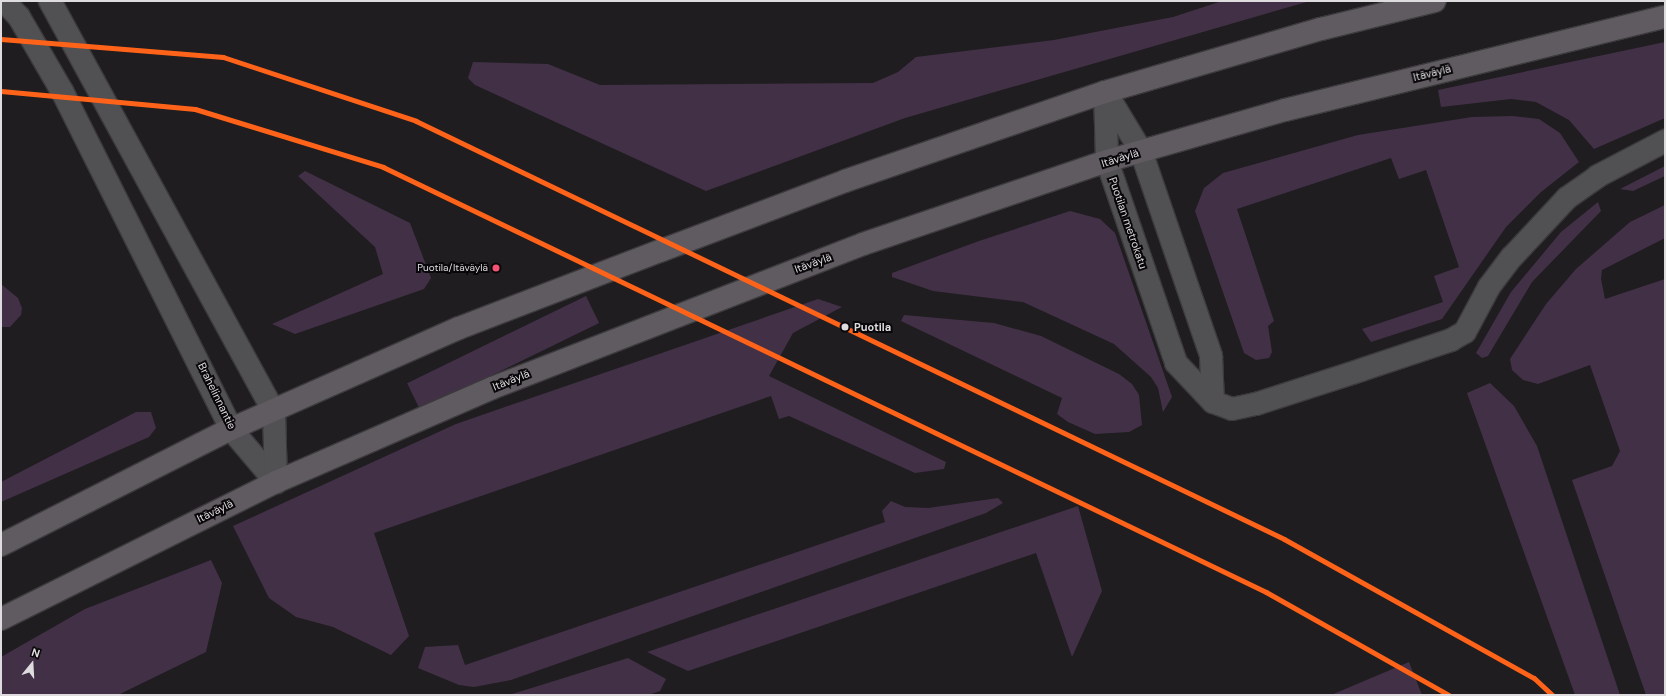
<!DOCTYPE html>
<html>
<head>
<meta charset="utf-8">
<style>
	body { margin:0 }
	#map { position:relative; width:1666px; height:696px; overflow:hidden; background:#1f1d20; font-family:"DM Sans",sans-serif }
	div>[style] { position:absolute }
	.green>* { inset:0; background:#423046; transform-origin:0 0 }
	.roads { filter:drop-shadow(1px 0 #3c3a3d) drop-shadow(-1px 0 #3c3a3d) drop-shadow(0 1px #3c3a3d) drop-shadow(0 -1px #3c3a3d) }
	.minor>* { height:22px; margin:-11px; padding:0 11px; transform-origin:11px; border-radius:11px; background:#515052 }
	.major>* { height:22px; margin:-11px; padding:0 11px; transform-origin:11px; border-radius:11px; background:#605b61 }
	.metro-1>* { height:5px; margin:-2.5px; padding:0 2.5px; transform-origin:2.5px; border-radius:2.5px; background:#ff6319 }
	.dots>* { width:11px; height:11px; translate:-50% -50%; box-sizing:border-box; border:2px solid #090709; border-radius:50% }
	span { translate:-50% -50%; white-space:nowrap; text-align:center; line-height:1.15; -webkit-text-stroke:4px #090709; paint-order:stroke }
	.bus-label { font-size:10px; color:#dfdce0 }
	.right { translate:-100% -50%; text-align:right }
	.street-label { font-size:11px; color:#dfdce0 }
	.stop-label { font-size:11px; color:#dfdce0; font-weight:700 }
	.left { translate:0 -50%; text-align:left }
	.frame { position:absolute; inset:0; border:2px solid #dfdce0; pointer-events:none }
	.north { position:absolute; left:12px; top:644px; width:40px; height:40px; -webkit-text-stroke:3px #090709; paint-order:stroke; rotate:18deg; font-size:11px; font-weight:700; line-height:16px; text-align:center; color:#dfdce0 }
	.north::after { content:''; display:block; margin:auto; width:14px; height:18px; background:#dfdce0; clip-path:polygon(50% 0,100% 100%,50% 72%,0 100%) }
</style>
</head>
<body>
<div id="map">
	<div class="green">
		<div style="clip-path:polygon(1222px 1px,1310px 1px,905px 118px,706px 191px,475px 85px,468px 78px,473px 62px,548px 64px,600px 85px,873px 83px,898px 72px,916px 57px,1054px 40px,1173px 17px)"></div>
		<div style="clip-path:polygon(1665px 42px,1665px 118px,1594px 149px,1569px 120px,1536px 102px,1511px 99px,1441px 107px,1438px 90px)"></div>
		<div style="clip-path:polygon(1512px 116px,1539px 119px,1560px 133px,1579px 162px,1541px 192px,1506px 227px,1442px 319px,1371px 342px,1362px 329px,1443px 302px,1434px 276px,1459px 267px,1426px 170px,1399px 179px,1391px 158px,1237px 209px,1274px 321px,1268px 326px,1272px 352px,1269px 358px,1256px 360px,1244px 353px,1195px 211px,1204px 188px,1223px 173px,1358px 135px,1472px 117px)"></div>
		<div style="clip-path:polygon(1665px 166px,1665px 176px,1633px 191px,1620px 189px)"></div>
		<div style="clip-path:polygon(305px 171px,410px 223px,431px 278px,424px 289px,295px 334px,272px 324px,383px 274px,375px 247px,298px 176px)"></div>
		<div style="clip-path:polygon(1598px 202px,1601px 211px,1532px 282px,1488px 356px,1482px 358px,1476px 353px,1511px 292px,1561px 232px)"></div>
		<div style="clip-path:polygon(1665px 205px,1665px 238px,1602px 270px,1601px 279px,1605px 299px,1665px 279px,1665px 695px,1646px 695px,1572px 480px,1612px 466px,1620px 451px,1590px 365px,1538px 384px,1523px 380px,1512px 370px,1510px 359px,1546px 304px,1576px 269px,1630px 222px)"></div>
		<div style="clip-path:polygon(1070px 211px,1100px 219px,1115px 233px,1172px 397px,1163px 412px,1158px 388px,1151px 377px,1114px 344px,1023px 302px,933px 291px,892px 277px,892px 273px,979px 241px)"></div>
		<div style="clip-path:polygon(1px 284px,18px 298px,22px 308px,21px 315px,10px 327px,1px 327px)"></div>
		<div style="left:586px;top:296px;width:30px;height:199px;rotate:64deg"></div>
		<div style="clip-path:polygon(818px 299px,842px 307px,793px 333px,769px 376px,946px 462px,944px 469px,915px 473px,789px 416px,779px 419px,771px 396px,374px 533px,409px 636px,391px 655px,333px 627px,296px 617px,269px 598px,233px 526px,456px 424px)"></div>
		<div style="clip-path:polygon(904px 315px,994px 323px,1041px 336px,1119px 374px,1132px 384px,1139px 395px,1142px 425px,1129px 432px,1095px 434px,1068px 422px,1057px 414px,1062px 398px,901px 321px)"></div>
		<div style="clip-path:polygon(1490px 383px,1514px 406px,1537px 446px,1620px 695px,1575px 695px,1467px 393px)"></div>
		<div style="clip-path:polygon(136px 412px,151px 412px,156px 428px,149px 437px,1px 502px,1px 482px)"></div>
		<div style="clip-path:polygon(998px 498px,1003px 503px,986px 513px,511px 680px,474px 687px,459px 685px,418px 668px,425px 647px,458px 645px,465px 665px,885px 522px,882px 511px,891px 501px,905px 507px,928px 508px)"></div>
		<div style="clip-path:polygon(1078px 506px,1102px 591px,1072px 657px,1036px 553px,688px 671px,647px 652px)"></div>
		<div style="clip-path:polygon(211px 560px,222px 583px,206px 652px,118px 695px,1px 695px,1px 657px,85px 609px)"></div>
		<div style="clip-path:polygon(628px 658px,666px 679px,660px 691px,648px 695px,509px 695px)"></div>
		<div style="clip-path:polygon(1409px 662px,1422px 695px,1331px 695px)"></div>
	</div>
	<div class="roads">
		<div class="minor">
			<div style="left:4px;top:1px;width:22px;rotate:47deg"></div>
			<div style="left:19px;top:17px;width:88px;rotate:59.9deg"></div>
			<div style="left:63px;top:93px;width:376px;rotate:63.4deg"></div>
			<div style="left:231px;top:429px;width:70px;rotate:49.7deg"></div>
			<div style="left:50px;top:1px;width:467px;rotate:61.4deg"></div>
			<div style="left:274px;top:411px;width:71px;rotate:88.4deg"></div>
			<div style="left:1105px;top:92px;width:69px;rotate:88.3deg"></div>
			<div style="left:1107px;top:161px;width:213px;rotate:71.1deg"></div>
			<div style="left:1176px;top:363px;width:54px;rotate:46.5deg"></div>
			<div style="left:1213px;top:402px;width:20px;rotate:20deg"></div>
			<div style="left:1232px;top:409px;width:25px;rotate:-12deg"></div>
			<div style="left:1256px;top:404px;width:110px;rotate:-17.9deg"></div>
			<div style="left:1361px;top:370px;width:95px;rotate:-18.4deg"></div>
			<div style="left:1451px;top:340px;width:16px;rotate:-30deg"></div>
			<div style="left:1465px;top:332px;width:51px;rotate:-61.9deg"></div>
			<div style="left:1489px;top:287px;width:38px;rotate:-53deg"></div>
			<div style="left:1512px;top:257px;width:81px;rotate:-47deg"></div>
			<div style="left:1567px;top:198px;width:38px;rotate:-35deg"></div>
			<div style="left:1598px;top:176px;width:76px;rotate:-27.6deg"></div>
			<div style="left:1106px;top:93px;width:68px;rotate:58.9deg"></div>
			<div style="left:1141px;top:151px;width:217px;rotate:71.1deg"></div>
			<div style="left:1211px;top:356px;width:46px;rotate:87.5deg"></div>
		</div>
		<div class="major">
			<div style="left:1px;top:545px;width:258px;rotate:-26.8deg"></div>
			<div style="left:231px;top:429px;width:249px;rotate:-23.9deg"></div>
			<div style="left:459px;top:328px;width:215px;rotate:-21deg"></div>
			<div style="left:660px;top:251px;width:198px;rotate:-20.7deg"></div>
			<div style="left:845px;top:181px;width:275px;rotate:-18.9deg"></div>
			<div style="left:1105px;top:92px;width:225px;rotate:-16.3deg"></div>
			<div style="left:1321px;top:29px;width:117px;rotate:-13.8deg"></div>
			<div style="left:1px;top:619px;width:307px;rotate:-26.5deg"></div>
			<div style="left:276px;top:482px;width:236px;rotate:-23.5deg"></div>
			<div style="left:492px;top:388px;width:398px;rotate:-21.2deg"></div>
			<div style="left:863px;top:244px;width:258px;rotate:-18.8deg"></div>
			<div style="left:1107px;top:161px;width:185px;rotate:-16deg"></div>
			<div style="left:1285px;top:110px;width:391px;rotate:-13.8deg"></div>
		</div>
	</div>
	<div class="metro-1">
		<div style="left:1px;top:39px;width:223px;rotate:4.6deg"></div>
		<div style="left:223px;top:57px;width:203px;rotate:18.3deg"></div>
		<div style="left:416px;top:121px;width:963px;rotate:25.71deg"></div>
		<div style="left:1284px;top:539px;width:286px;rotate:29.1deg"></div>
		<div style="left:1534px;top:678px;width:25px;rotate:43deg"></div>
		<div style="left:1px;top:91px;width:195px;rotate:5.3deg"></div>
		<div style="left:195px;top:109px;width:197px;rotate:17.1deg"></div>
		<div style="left:383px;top:167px;width:980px;rotate:25.7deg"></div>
		<div style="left:1266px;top:592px;width:210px;rotate:29.4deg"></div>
	</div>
	<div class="dots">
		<div style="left:496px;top:268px;background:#f65372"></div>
		<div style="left:845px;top:327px;background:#dfdce0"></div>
	</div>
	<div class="bus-label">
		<span class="right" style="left:488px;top:268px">Puotila/Itäväylä</span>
	</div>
	<div class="street-label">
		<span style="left:1432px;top:73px;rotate:-14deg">Itäväylä</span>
		<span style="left:1120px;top:158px;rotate:-17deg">Itäväylä</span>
		<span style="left:1128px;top:223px;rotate:71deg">Puotilan metrokatu</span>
		<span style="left:813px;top:263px;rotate:-20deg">Itäväylä</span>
		<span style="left:511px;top:380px;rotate:-22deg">Itäväylä</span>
		<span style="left:217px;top:396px;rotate:64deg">Brahelinnantie</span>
		<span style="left:215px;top:511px;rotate:-26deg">Itäväylä</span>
	</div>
	<div class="stop-label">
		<span class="left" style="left:854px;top:327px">Puotila</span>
	</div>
	<div class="frame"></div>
	<div class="north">N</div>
</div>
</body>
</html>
